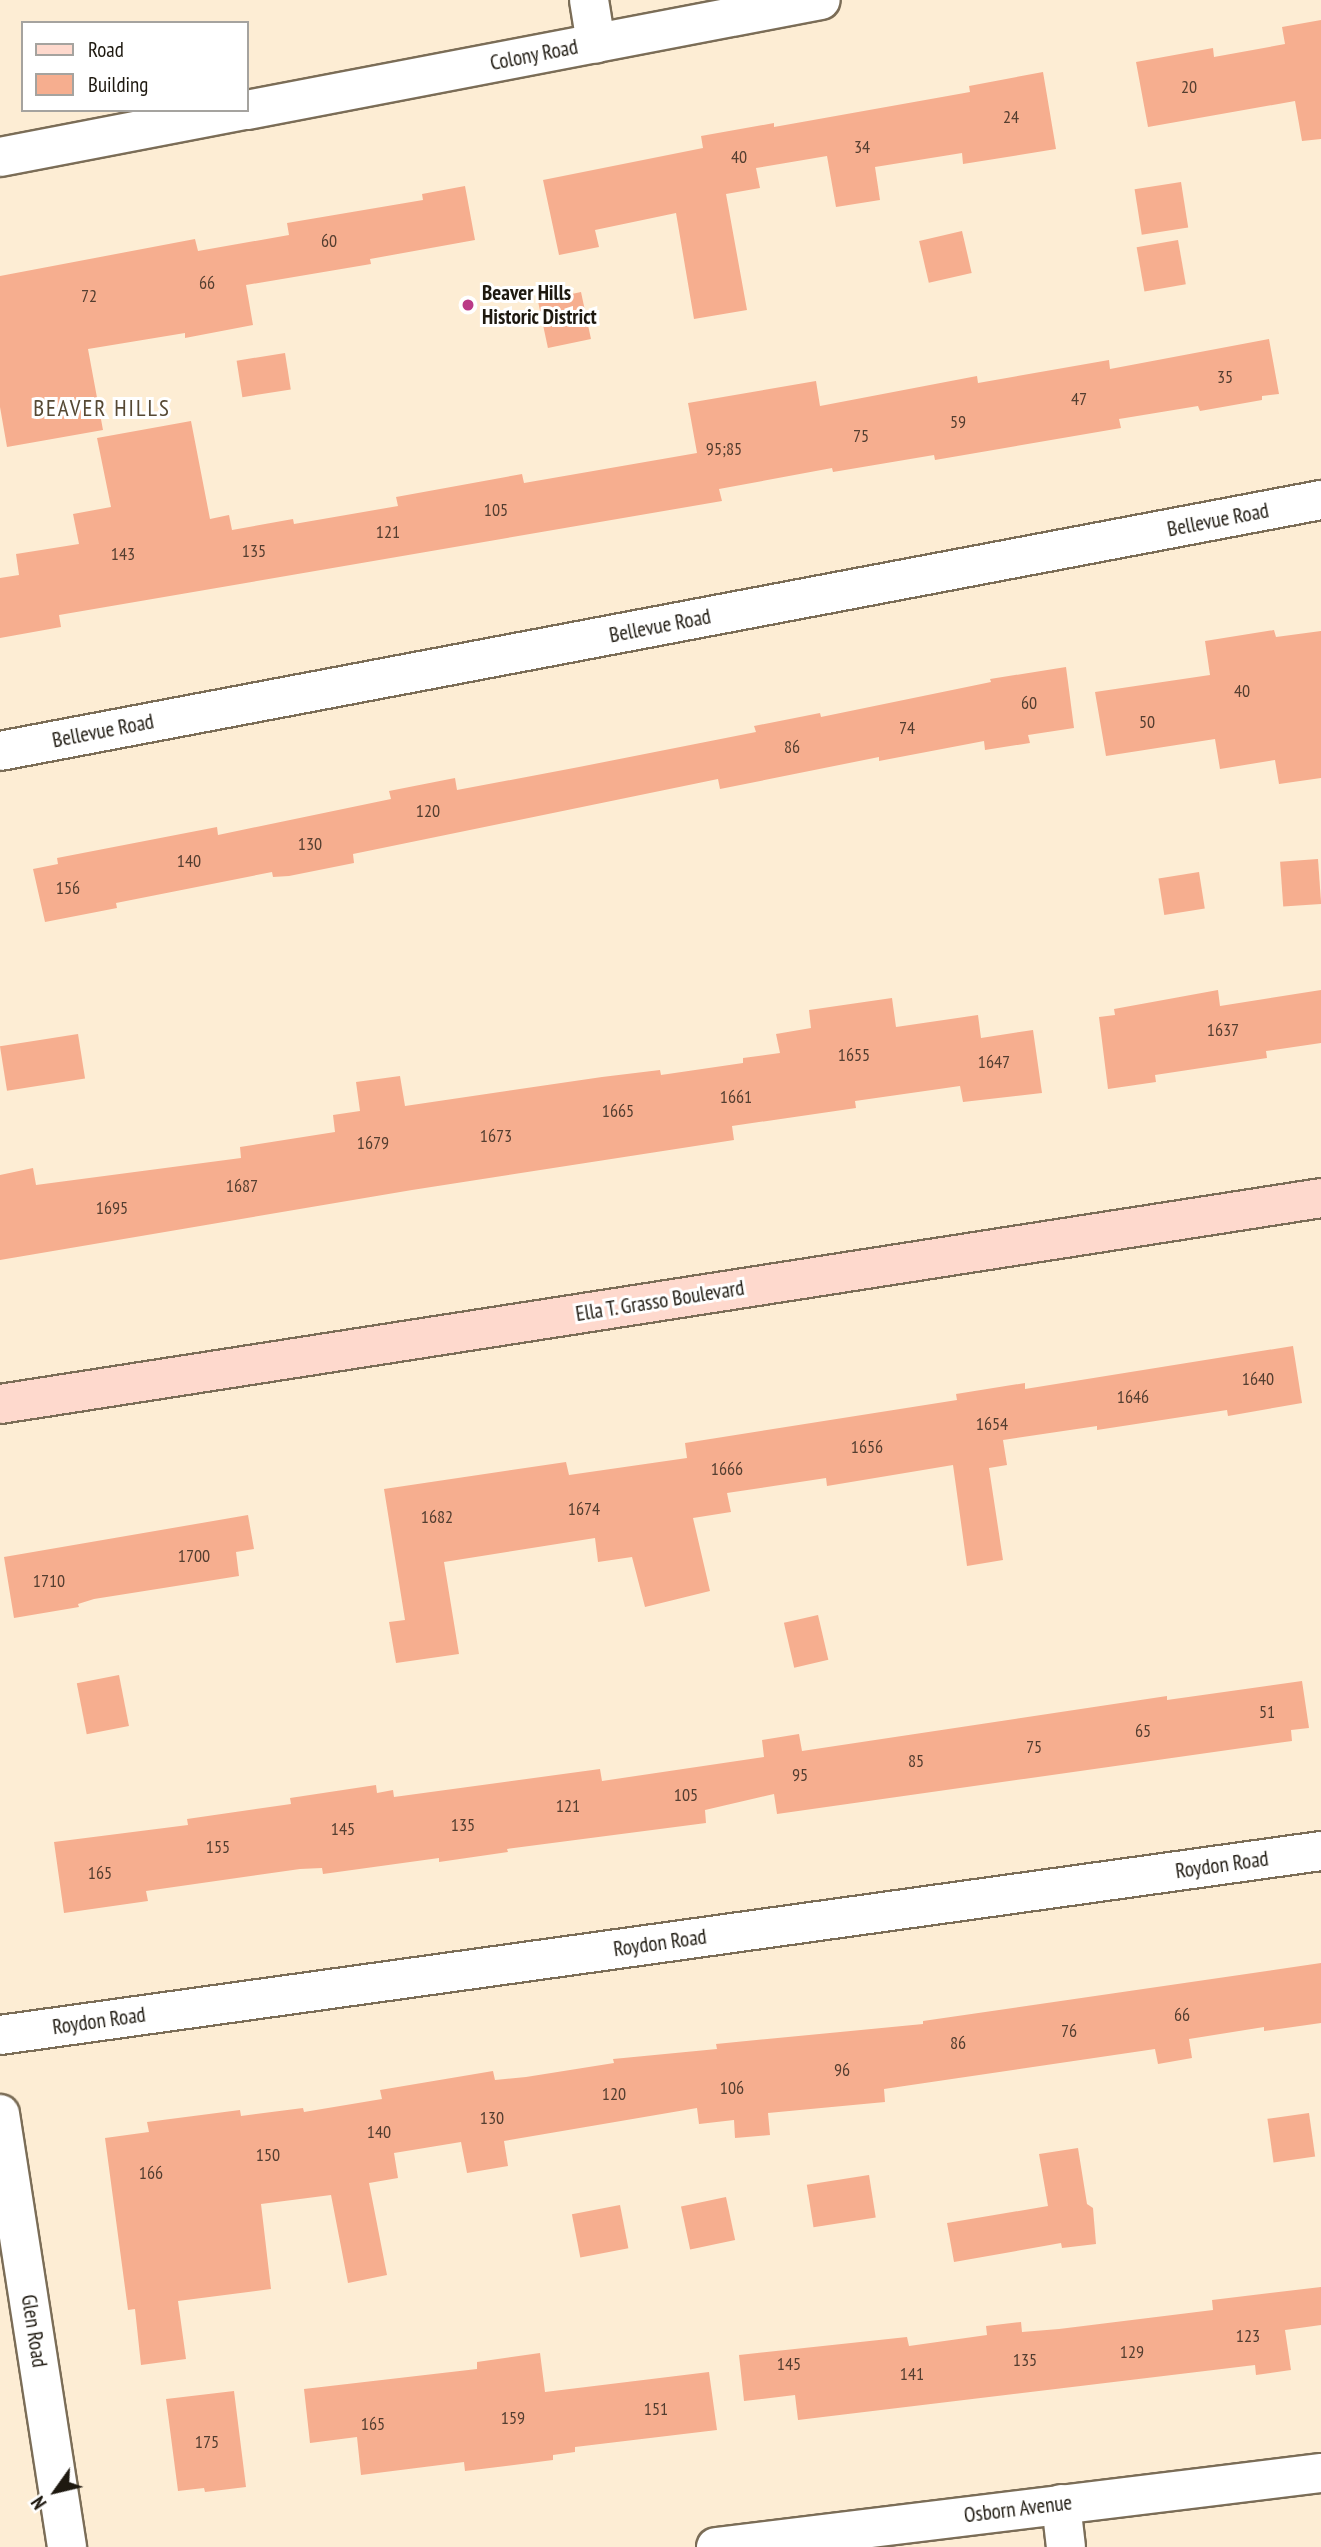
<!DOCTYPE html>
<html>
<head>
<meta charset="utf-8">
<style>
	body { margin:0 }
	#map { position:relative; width:1321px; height:2547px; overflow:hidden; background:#fdedd4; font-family:"PT Sans Narrow",sans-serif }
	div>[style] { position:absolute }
	.building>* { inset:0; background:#f6ae8f; transform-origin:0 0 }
	.roads { filter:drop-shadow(2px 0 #7b6d57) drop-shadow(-2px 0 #7b6d57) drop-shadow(0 2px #7b6d57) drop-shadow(0 -2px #7b6d57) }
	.minor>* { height:38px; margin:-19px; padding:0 19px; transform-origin:19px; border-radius:19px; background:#fff }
	.major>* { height:38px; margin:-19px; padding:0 19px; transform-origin:19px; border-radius:19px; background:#fed9cd }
	.dots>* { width:19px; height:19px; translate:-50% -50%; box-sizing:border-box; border:4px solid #fff; border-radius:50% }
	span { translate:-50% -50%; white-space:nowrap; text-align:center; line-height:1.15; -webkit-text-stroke:6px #fff; paint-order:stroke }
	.number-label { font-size:18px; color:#543e30 }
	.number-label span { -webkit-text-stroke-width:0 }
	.street-label { font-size:21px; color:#1e1910 }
	.poi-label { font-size:21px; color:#1e1910; font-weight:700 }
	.left { translate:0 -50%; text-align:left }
	.neighbourhood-label { font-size:23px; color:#564934; letter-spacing:2px }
	.legend { position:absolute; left:21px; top:21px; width:228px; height:91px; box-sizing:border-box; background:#fff; border:2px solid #a5a39f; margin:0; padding:9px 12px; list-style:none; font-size:21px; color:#1e1910 }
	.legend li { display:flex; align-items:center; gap:14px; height:35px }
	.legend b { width:35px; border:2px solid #a5a39f }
	.north { position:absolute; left:21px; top:2456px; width:70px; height:70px; -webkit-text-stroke:5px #fff; paint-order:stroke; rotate:236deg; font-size:19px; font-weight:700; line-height:28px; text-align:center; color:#1e1910 }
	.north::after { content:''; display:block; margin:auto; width:24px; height:32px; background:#1e1910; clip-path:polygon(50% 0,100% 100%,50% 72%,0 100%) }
</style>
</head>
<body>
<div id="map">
	<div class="building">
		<div style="clip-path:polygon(1321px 20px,1321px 139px,1302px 141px,1295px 101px,1148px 127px,1136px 62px,1213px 48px,1214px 57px,1285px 44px,1282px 27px)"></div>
		<div style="clip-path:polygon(1043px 72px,1056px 149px,963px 164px,962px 153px,875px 167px,880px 200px,836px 207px,827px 156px,756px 168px,760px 188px,726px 194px,747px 310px,694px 319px,676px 213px,595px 230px,599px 247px,559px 255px,543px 180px,703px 148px,701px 136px,774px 123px,774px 127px,970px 92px,969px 86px)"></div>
		<div style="left:1181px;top:182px;width:46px;height:47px;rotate:81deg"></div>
		<div style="clip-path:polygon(465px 186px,475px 240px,370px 259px,371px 264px,246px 285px,253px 325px,185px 338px,185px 333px,88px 349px,103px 430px,7px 447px,0 407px,0 276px,195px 239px,198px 251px,289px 235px,287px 223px,423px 200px,422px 194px)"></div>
		<div style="left:962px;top:231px;width:43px;height:44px;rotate:77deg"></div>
		<div style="left:1178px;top:240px;width:45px;height:42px;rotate:80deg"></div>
		<div style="left:581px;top:292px;width:48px;height:44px;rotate:78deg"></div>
		<div style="clip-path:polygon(1269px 339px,1279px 394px,1262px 396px,1262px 400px,1200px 411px,1198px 406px,1119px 419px,1121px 428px,935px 460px,934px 455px,833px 472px,832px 468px,719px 489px,722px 501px,59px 615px,61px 627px,0 638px,0 578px,19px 575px,16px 554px,79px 544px,73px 514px,111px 507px,97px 438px,191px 421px,210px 519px,229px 515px,232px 530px,293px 519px,294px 524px,398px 506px,396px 497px,522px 474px,524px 483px,697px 453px,688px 403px,816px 381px,820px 406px,977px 376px,978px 383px,1109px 360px,1110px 369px)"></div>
		<div style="left:285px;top:353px;width:37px;height:49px;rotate:81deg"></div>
		<div style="clip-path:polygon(1274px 630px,1276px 637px,1321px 631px,1321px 778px,1279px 784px,1275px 760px,1220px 769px,1215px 739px,1106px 756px,1095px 692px,1210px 675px,1205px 641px)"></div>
		<div style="clip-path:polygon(1066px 667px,1074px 728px,1028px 735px,1030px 743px,985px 750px,984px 741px,879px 761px,879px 757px,720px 789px,718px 779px,353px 854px,354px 863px,289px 876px,273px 877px,272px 872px,116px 903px,117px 908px,45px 922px,33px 869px,58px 864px,57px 858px,217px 827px,218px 835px,391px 799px,389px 791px,455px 778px,457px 790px,579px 767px,756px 732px,754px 726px,820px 713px,821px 717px,991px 682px,990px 679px)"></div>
		<div style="left:1318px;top:859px;width:45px;height:38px;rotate:86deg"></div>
		<div style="left:1199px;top:872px;width:37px;height:41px;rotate:81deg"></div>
		<div style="clip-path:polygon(1218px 990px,1220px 1006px,1321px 990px,1321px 1043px,1266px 1051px,1267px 1058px,1155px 1075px,1156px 1082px,1108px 1089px,1099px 1017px,1115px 1015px,1114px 1009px)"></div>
		<div style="clip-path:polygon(892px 998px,896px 1027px,978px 1015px,981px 1038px,1033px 1030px,1042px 1093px,963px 1102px,960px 1086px,855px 1101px,856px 1108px,732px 1126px,734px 1140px,412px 1190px,0 1260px,0 1175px,33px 1168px,36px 1185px,241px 1158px,240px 1147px,335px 1132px,333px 1115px,360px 1111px,356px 1082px,400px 1076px,405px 1106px,602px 1077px,660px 1070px,661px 1075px,743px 1063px,743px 1058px,780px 1053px,776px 1034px,811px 1028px,809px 1010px)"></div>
		<div style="left:78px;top:1034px;width:45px;height:79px;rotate:81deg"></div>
		<div style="clip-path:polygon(1293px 1346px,1302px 1403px,1228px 1416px,1227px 1410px,1097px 1430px,1097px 1426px,1003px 1440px,1007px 1465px,989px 1468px,1003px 1560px,967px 1566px,953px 1465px,827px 1486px,826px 1478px,727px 1493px,731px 1512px,693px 1518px,710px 1591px,645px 1607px,632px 1557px,598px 1562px,595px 1538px,444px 1562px,459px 1654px,396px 1663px,389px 1622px,405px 1620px,384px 1489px,566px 1462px,569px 1475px,687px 1458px,685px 1443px,957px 1400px,956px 1394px,1025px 1383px,1025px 1389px)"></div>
		<div style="clip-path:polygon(248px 1515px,254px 1549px,236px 1552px,239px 1576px,94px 1599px,78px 1604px,79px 1607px,14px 1618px,4px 1557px)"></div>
		<div style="left:818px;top:1615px;width:46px;height:35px;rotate:77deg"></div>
		<div style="left:119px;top:1675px;width:52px;height:43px;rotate:79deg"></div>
		<div style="clip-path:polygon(1302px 1681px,1309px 1728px,1291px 1730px,1292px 1741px,777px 1814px,774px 1794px,705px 1810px,706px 1823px,507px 1849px,508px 1852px,439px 1862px,439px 1858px,323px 1874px,322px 1868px,300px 1869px,146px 1891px,148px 1901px,64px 1913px,54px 1842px,188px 1825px,187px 1819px,291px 1804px,290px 1798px,376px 1785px,377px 1793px,393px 1790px,394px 1797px,600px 1769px,602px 1781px,764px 1757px,762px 1740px,799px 1734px,802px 1751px,1167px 1696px,1167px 1700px)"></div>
		<div style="clip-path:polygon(1321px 1963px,1321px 2023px,1264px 2031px,1264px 2027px,1189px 2039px,1192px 2058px,1158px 2064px,1155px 2049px,884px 2089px,885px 2102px,768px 2113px,770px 2135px,735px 2138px,734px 2120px,699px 2124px,697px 2108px,504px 2141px,508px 2166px,467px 2173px,461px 2142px,394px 2153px,398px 2178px,369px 2183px,387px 2275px,348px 2283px,331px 2195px,261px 2204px,271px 2289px,178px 2301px,186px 2359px,141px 2365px,135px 2309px,128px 2310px,105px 2138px,149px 2132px,147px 2122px,240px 2110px,241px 2116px,303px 2108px,304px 2112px,382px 2099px,380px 2090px,493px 2071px,495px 2080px,526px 2077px,614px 2063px,613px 2059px,717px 2049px,716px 2044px,923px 2024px,923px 2021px)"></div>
		<div style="left:1309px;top:2113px;width:44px;height:42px;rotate:82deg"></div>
		<div style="clip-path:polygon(1078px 2148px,1087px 2204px,1093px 2208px,1096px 2244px,1062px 2248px,1061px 2243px,954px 2262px,947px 2223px,1048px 2206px,1039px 2154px)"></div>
		<div style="left:869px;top:2175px;width:43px;height:63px;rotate:81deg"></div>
		<div style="left:726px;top:2197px;width:44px;height:46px;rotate:78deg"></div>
		<div style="left:620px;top:2205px;width:44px;height:49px;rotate:79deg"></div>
		<div style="clip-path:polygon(1321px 2287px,1321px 2325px,1285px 2330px,1291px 2370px,1256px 2375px,1255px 2365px,798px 2420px,795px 2395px,744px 2401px,739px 2355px,907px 2337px,909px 2346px,987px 2335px,986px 2326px,1021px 2322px,1022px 2332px,1059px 2329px,1213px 2310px,1212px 2300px)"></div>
		<div style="clip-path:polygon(540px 2353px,545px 2392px,709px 2372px,717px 2430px,575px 2447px,575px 2452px,553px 2455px,553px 2460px,465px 2471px,464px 2462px,361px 2475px,357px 2437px,310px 2443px,304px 2389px,477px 2369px,477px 2362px)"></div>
		<div style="clip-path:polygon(234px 2391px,246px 2487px,205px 2492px,204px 2488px,178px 2491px,166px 2399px)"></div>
	</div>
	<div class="roads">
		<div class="minor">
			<div style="left:589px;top:0;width:44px;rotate:80.8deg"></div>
			<div style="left:247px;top:110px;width:584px;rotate:-10.85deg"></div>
			<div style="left:0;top:157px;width:248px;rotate:-10.9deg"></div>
			<div style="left:0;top:751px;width:1345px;rotate:-10.76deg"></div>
			<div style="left:0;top:2035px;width:1334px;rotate:-7.93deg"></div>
			<div style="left:0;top:2114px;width:438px;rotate:81.2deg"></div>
			<div style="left:1061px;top:2504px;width:43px;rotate:83.4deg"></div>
			<div style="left:716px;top:2547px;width:610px;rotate:-6.97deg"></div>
		</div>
		<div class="major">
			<div style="left:0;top:1404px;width:1337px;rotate:-8.86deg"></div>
		</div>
	</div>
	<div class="dots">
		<div style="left:468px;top:305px;background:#ba3a87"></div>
	</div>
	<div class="number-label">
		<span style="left:1189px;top:87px">20</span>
		<span style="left:1011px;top:117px">24</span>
		<span style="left:862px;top:147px">34</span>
		<span style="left:739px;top:157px">40</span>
		<span style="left:329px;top:241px">60</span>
		<span style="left:207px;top:283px">66</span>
		<span style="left:89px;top:296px">72</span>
		<span style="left:1225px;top:377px">35</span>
		<span style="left:1079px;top:399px">47</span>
		<span style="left:958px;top:422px">59</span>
		<span style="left:861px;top:436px">75</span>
		<span style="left:724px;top:449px">95;85</span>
		<span style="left:496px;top:510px">105</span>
		<span style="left:388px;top:532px">121</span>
		<span style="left:254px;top:551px">135</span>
		<span style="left:123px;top:554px">143</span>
		<span style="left:1242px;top:691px">40</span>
		<span style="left:1029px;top:703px">60</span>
		<span style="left:1147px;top:722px">50</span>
		<span style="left:907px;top:728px">74</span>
		<span style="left:792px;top:747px">86</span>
		<span style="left:428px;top:811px">120</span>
		<span style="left:310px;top:844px">130</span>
		<span style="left:189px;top:861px">140</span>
		<span style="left:68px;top:888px">156</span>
		<span style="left:1223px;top:1030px">1637</span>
		<span style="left:854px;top:1055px">1655</span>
		<span style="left:994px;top:1062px">1647</span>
		<span style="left:736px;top:1097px">1661</span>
		<span style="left:618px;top:1111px">1665</span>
		<span style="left:496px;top:1136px">1673</span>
		<span style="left:373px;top:1143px">1679</span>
		<span style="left:242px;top:1186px">1687</span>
		<span style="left:112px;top:1208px">1695</span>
		<span style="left:1258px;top:1379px">1640</span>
		<span style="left:1133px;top:1397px">1646</span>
		<span style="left:992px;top:1424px">1654</span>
		<span style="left:867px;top:1447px">1656</span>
		<span style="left:727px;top:1469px">1666</span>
		<span style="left:584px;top:1509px">1674</span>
		<span style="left:437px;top:1517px">1682</span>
		<span style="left:194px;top:1556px">1700</span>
		<span style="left:49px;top:1581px">1710</span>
		<span style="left:1267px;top:1712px">51</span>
		<span style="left:1143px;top:1731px">65</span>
		<span style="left:1034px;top:1747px">75</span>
		<span style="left:916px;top:1761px">85</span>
		<span style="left:800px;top:1775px">95</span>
		<span style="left:686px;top:1795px">105</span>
		<span style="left:568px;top:1806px">121</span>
		<span style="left:463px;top:1825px">135</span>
		<span style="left:343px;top:1829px">145</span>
		<span style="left:218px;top:1847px">155</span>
		<span style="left:100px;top:1873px">165</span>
		<span style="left:1182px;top:2015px">66</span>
		<span style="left:1069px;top:2031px">76</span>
		<span style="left:958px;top:2043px">86</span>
		<span style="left:842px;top:2070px">96</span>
		<span style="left:732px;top:2088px">106</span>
		<span style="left:614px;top:2094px">120</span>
		<span style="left:492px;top:2118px">130</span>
		<span style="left:379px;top:2132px">140</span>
		<span style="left:268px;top:2155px">150</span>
		<span style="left:151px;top:2173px">166</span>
		<span style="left:1248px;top:2336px">123</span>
		<span style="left:1132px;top:2352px">129</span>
		<span style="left:1025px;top:2360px">135</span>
		<span style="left:789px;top:2364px">145</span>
		<span style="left:912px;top:2374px">141</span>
		<span style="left:656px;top:2409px">151</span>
		<span style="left:513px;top:2418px">159</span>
		<span style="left:373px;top:2424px">165</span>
		<span style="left:207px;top:2442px">175</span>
	</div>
	<div class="street-label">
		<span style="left:534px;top:55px;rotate:-11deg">Colony Road</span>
		<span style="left:1218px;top:520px;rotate:-11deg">Bellevue Road</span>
		<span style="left:660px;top:626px;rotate:-11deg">Bellevue Road</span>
		<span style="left:103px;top:731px;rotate:-11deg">Bellevue Road</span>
		<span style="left:660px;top:1301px;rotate:-9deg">Ella T. Grasso Boulevard</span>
		<span style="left:1222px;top:1865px;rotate:-8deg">Roydon Road</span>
		<span style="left:660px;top:1943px;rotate:-8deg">Roydon Road</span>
		<span style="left:99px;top:2021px;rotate:-8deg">Roydon Road</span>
		<span style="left:34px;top:2331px;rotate:81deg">Glen Road</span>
		<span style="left:1018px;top:2509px;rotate:-7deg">Osborn Avenue</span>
	</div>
	<div class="poi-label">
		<span class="left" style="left:482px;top:305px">Beaver Hills<br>Historic District</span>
	</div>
	<div class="neighbourhood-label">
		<span style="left:102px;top:408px">BEAVER HILLS</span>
	</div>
	<ul class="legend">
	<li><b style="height:9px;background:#fed9cd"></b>Road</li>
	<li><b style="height:19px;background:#f6ae8f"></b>Building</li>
	</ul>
	<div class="north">N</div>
</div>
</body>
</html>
